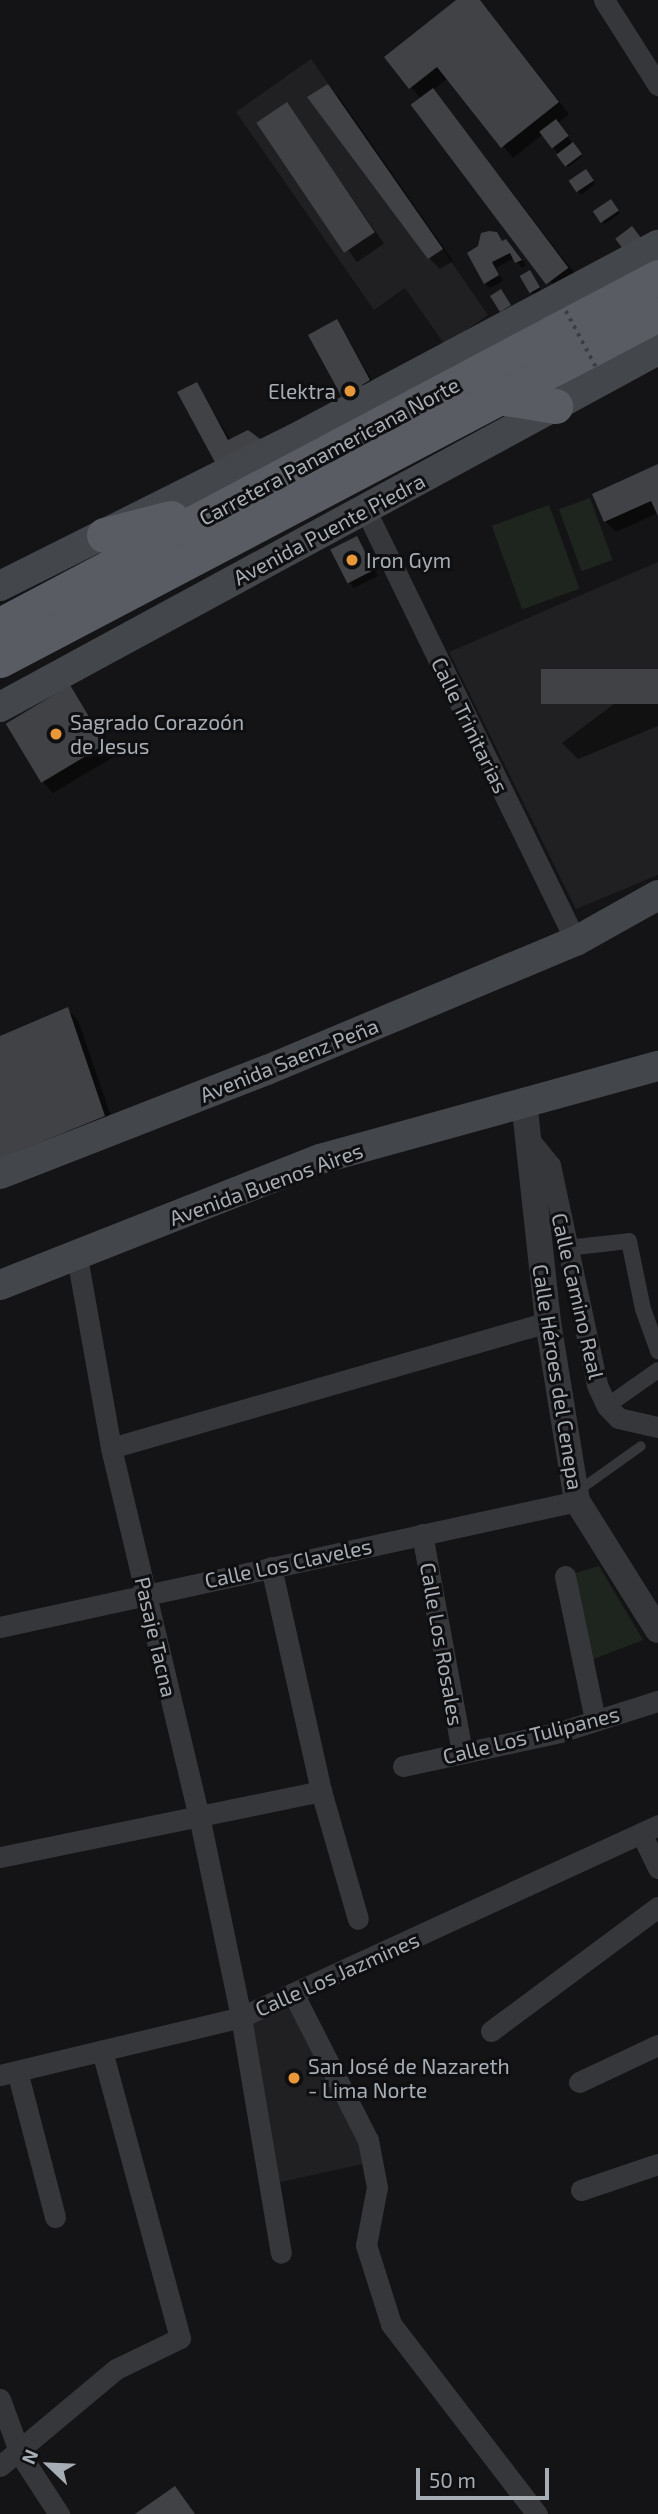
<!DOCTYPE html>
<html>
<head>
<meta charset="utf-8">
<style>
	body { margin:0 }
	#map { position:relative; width:658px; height:2514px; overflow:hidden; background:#141416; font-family:"Exo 2",sans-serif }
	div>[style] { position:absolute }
	.built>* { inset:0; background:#202023 }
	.green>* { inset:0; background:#1e251e; transform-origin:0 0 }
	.shadow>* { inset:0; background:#0007; transform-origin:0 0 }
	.building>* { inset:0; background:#404246; transform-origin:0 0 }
	.service>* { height:10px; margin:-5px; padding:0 5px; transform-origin:5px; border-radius:5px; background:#35373a }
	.pedestrian>* { height:16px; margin:-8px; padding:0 8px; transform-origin:8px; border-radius:8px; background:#35373a }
	.minor>* { height:21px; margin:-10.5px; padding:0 10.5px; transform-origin:10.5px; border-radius:10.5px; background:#35373a }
	.tertiary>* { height:26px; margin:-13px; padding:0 13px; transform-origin:13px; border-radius:13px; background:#35373a }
	.secondary>* { height:30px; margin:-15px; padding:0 15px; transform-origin:15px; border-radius:15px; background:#43464a }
	.trunk>* { height:35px; margin:-17.5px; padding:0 17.5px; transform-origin:17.5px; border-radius:17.5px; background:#595c62 }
	.path-bridge>* { height:3.5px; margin-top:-1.75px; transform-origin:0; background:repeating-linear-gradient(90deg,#3b3e41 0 3.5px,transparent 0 8.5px) }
	.dots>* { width:19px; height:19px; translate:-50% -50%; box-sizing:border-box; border:4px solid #0f0f11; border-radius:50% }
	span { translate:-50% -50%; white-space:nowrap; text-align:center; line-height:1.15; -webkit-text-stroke:6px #0f0f11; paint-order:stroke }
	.poi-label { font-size:21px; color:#a6adb5 }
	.right { translate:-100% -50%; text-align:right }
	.left { translate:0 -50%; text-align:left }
	.street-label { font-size:21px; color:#a6adb5 }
	.north { position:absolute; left:14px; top:2430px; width:70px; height:70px; -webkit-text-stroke:5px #0f0f11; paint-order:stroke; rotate:293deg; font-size:19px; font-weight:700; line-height:28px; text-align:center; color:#a6adb5 }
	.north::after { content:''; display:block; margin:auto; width:24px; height:32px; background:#a6adb5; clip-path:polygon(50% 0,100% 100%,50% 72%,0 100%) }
	.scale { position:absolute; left:416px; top:2468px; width:133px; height:32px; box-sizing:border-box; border:4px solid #a6adb5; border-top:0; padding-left:9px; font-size:21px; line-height:24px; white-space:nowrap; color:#a6adb5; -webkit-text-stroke:5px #0f0f11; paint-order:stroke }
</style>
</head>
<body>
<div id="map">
	<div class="built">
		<div style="clip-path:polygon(311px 59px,488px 315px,445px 345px,405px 288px,374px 310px,236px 112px)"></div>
		<div style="clip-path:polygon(658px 562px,658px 875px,576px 909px,449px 652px)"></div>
		<div style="clip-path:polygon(294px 1995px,372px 2162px,272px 2184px,241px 2017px)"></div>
	</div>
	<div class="green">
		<div style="left:590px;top:498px;width:66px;height:33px;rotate:70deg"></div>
		<div style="left:549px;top:505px;width:89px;height:61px;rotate:70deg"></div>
		<div style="clip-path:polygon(599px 1566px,643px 1640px,583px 1663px,565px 1576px)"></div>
	</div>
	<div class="shadow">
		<div style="clip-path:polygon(459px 0,480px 0,569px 114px,558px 123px,582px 157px,568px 167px,543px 134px,513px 158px,448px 78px,433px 90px,579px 279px,560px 294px,414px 105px,421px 99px,386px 57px)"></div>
		<div style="clip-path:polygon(328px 86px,339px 97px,453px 261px,440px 269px,429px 258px,309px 98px)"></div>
		<div style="left:287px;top:105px;width:169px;height:33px;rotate:55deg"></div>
		<div style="clip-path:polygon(588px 174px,595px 184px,581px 195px,571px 182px)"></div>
		<div style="clip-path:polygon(613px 203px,620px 213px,605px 224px,596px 212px)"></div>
		<div style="clip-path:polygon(489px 233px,515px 250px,526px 265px,522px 268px,514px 258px,496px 268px,503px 281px,490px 288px,485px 283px,479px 247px)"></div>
		<div style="clip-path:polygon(532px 275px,541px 290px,533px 294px,531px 292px)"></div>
		<div style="clip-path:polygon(337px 321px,377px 389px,354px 408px)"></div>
		<div style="clip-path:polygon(196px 384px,231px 441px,219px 465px)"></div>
		<div style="clip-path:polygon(658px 466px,658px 513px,616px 532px,605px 521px)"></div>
		<div style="clip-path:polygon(357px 538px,378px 576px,354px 588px,349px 582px)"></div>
		<div style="clip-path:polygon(658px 671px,658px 726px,578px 759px,562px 743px)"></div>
		<div style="clip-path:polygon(70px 687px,115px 756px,53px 793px,43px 782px)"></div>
		<div style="clip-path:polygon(67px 1009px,78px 1020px,115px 1128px,0 1174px,0 1038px)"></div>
	</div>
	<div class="building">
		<div style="clip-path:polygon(456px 0,480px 0,559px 102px,501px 148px,437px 67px,409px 89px,384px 57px)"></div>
		<div style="clip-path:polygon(328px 84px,443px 249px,428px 259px,307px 97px)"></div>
		<div style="left:433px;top:88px;width:225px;height:28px;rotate:53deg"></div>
		<div style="left:287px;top:102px;width:157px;height:37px;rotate:56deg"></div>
		<div style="left:556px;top:119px;width:21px;height:21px;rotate:53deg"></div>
		<div style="left:573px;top:142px;width:15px;height:21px;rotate:53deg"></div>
		<div style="left:586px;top:169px;width:14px;height:21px;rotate:56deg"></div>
		<div style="left:611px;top:199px;width:14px;height:22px;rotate:56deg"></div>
		<div style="left:632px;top:226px;width:15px;height:21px;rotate:53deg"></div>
		<div style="clip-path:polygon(489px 231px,497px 232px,502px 241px,506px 239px,522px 260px,515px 263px,510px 253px,492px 262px,499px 275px,484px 284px,467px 253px,478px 246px,481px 233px)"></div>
		<div style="left:530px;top:270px;width:20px;height:12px;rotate:60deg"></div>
		<div style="left:501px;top:289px;width:19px;height:13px;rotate:58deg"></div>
		<div style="clip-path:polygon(337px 319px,370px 380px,362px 385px,364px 390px,344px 401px,308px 335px)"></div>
		<div style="clip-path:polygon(197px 382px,228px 440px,248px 430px,263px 441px,217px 466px,177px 392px)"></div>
		<div style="clip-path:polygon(658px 464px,658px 516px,651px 501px,604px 522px,592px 494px)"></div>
		<div style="left:357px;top:536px;width:38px;height:30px;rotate:63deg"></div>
		<div style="left:658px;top:669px;width:35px;height:117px;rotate:90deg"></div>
		<div style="left:70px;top:685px;width:69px;height:75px;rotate:59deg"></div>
		<div style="clip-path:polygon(68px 1007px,105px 1116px,0 1159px,0 1036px)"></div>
		<div style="clip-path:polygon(175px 2486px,195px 2514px,135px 2514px)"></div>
	</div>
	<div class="service">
		<div style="left:578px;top:1491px;width:77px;rotate:-35.5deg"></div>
	</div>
	<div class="pedestrian">
		<div style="left:567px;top:1248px;width:62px;rotate:-6.4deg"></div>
		<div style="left:629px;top:1241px;width:69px;rotate:78.4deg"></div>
		<div style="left:643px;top:1309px;width:45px;rotate:70.3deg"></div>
		<div style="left:607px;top:1406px;width:62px;rotate:-35.2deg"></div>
	</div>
	<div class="minor">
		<div style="left:604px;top:0;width:101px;rotate:57.6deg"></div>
		<div style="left:365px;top:509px;width:481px;rotate:64deg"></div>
		<div style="left:527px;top:1137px;width:36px;rotate:51deg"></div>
		<div style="left:550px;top:1165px;width:225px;rotate:77.9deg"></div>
		<div style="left:597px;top:1385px;width:23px;rotate:65deg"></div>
		<div style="left:607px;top:1406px;width:16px;rotate:47deg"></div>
		<div style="left:618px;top:1418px;width:41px;rotate:12.7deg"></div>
		<div style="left:77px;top:1257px;width:194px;rotate:79.9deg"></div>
		<div style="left:111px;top:1448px;width:378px;rotate:76.6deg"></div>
		<div style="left:199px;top:1816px;width:205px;rotate:78.2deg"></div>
		<div style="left:241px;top:2017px;width:239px;rotate:80.4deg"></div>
		<div style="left:111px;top:1448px;width:455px;rotate:-16.1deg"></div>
		<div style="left:422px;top:1534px;width:223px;rotate:79.6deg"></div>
		<div style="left:271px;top:1567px;width:230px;rotate:77.4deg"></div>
		<div style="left:321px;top:1791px;width:133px;rotate:73.9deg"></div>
		<div style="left:565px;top:1576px;width:147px;rotate:78.2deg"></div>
		<div style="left:0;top:1627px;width:591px;rotate:-12.32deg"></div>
		<div style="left:403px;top:1766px;width:161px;rotate:-12.2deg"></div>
		<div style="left:560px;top:1732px;width:103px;rotate:-17.6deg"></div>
		<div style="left:641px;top:1833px;width:39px;rotate:64deg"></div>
		<div style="left:0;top:1857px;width:328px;rotate:-11.6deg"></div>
		<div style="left:294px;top:1995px;width:163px;rotate:63deg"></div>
		<div style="left:368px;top:2140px;width:48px;rotate:79.2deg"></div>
		<div style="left:377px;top:2187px;width:59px;rotate:100.7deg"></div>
		<div style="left:366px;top:2245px;width:83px;rotate:72.4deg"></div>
		<div style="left:391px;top:2324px;width:240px;rotate:52.5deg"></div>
		<div style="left:491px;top:2031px;width:208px;rotate:-36.6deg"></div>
		<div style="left:17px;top:2071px;width:151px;rotate:75.4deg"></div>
		<div style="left:0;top:2075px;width:248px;rotate:-13.5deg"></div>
		<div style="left:241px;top:2017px;width:459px;rotate:-24.7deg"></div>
		<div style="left:579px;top:2082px;width:87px;rotate:-25.1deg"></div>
		<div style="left:581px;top:2190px;width:81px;rotate:-18.7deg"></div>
		<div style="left:0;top:2399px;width:59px;rotate:70deg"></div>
		<div style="left:20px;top:2454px;width:72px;rotate:57deg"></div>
		<div style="left:0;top:2466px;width:151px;rotate:-39.9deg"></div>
		<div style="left:116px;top:2369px;width:71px;rotate:-25.8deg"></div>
		<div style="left:180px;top:2338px;width:298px;rotate:-105.2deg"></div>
	</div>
	<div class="tertiary">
		<div style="left:524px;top:1101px;width:222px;rotate:83.8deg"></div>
		<div style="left:548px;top:1322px;width:181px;rotate:80.8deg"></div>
		<div style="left:577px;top:1501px;width:152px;rotate:57.9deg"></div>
	</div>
	<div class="secondary">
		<div style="left:0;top:586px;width:331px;rotate:-26.6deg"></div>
		<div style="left:296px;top:438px;width:410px;rotate:-28.1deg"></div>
		<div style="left:0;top:707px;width:749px;rotate:-28.48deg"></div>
		<div style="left:0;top:1174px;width:287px;rotate:-21.3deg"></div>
		<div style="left:267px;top:1070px;width:335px;rotate:-22.7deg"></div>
		<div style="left:576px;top:941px;width:94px;rotate:-29.3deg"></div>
		<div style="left:0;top:1285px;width:344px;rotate:-21.5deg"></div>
		<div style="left:320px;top:1159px;width:351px;rotate:-15.4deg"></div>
	</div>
	<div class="trunk">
		<div style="left:499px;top:397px;width:57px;rotate:9.1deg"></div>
		<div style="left:104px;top:535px;width:69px;rotate:-14.2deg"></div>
		<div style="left:0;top:625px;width:744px;rotate:-27.87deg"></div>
		<div style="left:0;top:660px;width:743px;rotate:-27.74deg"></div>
	</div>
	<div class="path-bridge">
		<div style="left:566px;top:311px;width:68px;rotate:61.9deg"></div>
	</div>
	<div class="dots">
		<div style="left:350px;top:391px;background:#e99839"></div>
		<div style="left:352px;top:560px;background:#e99839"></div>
		<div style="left:56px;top:734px;background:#e99839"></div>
		<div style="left:294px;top:2078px;background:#e99839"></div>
	</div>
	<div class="poi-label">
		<span class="right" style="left:336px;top:391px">Elektra</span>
		<span class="left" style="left:366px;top:560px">Iron Gym</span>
		<span class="left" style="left:70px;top:734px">Sagrado Corazoón<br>de Jesus</span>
		<span class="left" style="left:308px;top:2078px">San José de Nazareth<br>- Lima Norte</span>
	</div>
	<div class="street-label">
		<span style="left:329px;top:451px;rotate:-28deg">Carretera Panamericana Norte</span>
		<span style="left:329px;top:529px;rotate:-28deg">Avenida Puente Piedra</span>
		<span style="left:470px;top:725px;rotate:64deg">Calle Trinitarias</span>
		<span style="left:289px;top:1060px;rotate:-22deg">Avenida Saenz Peña</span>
		<span style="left:266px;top:1184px;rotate:-20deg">Avenida Buenos Aires</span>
		<span style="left:578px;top:1296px;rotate:77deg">Calle Camino Real</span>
		<span style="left:558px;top:1377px;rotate:81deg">Calle Héroes del Cenepa</span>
		<span style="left:288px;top:1563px;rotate:-12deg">Calle Los Claveles</span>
		<span style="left:156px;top:1637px;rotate:77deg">Pasaje Tacna</span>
		<span style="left:442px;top:1644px;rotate:80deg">Calle Los Rosales</span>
		<span style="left:531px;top:1735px;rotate:-14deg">Calle Los Tulipanes</span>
		<span style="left:337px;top:1974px;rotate:-24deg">Calle Los Jazmines</span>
	</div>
	<div class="north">N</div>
	<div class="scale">50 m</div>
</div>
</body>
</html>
